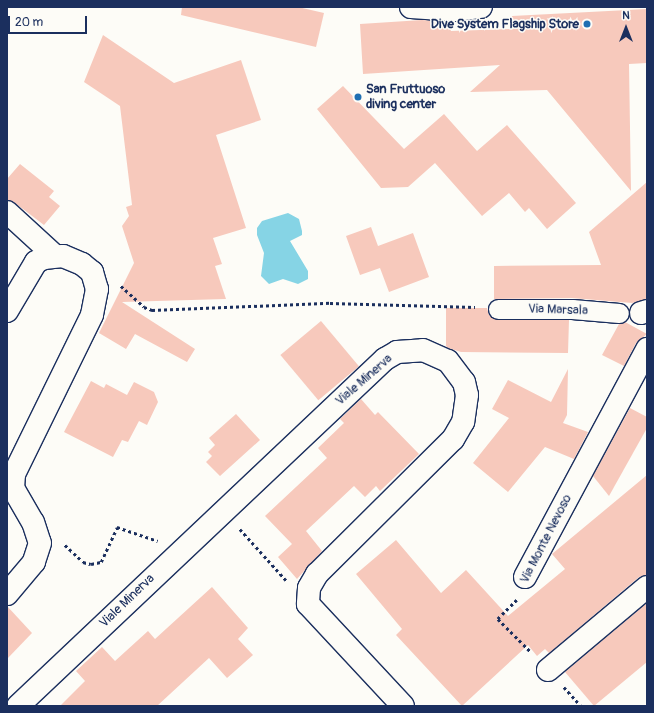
<!DOCTYPE html>
<html>
<head>
<meta charset="utf-8">
<style>
	body { margin:0 }
	#map { position:relative; width:654px; height:713px; overflow:hidden; background:#fdfcf7; font-family:Pangolin,sans-serif }
	div>[style] { position:absolute }
	.water>* { inset:0; background:#86d4e5 }
	.building>* { inset:0; background:#f7c9bc; transform-origin:0 0 }
	.path>* { height:2.5px; margin-top:-1.25px; transform-origin:0; background:repeating-linear-gradient(90deg,#1b2f5e 0 3px,transparent 0 6px) }
	.roads { filter:drop-shadow(1px 0 #1b2f5e) drop-shadow(-1px 0 #1b2f5e) drop-shadow(0 1px #1b2f5e) drop-shadow(0 -1px #1b2f5e) }
	.pedestrian>* { height:19px; margin:-9.5px; padding:0 9.5px; transform-origin:9.5px; border-radius:9.5px; background:#fdfcf7 }
	.minor>* { height:22px; margin:-11px; padding:0 11px; transform-origin:11px; border-radius:11px; background:#fdfcf7 }
	.dots>* { width:11px; height:11px; translate:-50% -50%; box-sizing:border-box; border:2px solid #fdfcf7; border-radius:50% }
	span { translate:-50% -50%; white-space:nowrap; text-align:center; line-height:1.15; -webkit-text-stroke:3px #fdfcf7; paint-order:stroke }
	.poi-label { font-size:13px; color:#1b2f5e; font-weight:700 }
	.right { translate:-100% -50%; text-align:right }
	.left { translate:0 -50%; text-align:left }
	.street-label { font-size:13px; color:#1b2f5e }
	.frame { position:absolute; inset:0; border:8px solid #1b2f5e; pointer-events:none }
	.north { position:absolute; left:606px; top:8px; width:40px; height:40px; -webkit-text-stroke:3px #fdfcf7; paint-order:stroke; rotate:0deg; font-size:11px; font-weight:700; line-height:16px; text-align:center; color:#1b2f5e }
	.north::after { content:''; display:block; margin:auto; width:14px; height:18px; background:#1b2f5e; clip-path:polygon(50% 0,100% 100%,50% 72%,0 100%) }
	.scale { position:absolute; left:8px; top:16px; width:79px; height:18px; box-sizing:border-box; border:2px solid #1b2f5e; border-top:0; padding-left:5px; font-size:12px; line-height:14px; white-space:nowrap; color:#1b2f5e; -webkit-text-stroke:3px #fdfcf7; paint-order:stroke }
</style>
</head>
<body>
<div id="map">
	<div class="water">
		<div style="clip-path:polygon(288px 213px,299px 219px,302px 231px,302px 235px,290px 241px,308px 271px,308px 279px,298px 284px,283px 279px,269px 284px,261px 276px,264px 253px,257px 235px,257px 228px,262px 221px)"></div>
	</div>
	<div class="building">
		<div style="clip-path:polygon(182px 7px,298px 7px,324px 13px,316px 47px,181px 15px)"></div>
		<div style="clip-path:polygon(647px 9px,647px 63px,629px 64px,631px 191px,547px 90px,470px 92px,500px 65px,363px 74px,360px 24px,422px 20px,450px 22px,451px 31px,512px 29px,512px 16px)"></div>
		<div style="clip-path:polygon(103px 35px,174px 83px,241px 60px,261px 120px,216px 135px,246px 228px,213px 238px,222px 264px,215px 266px,226px 299px,122px 302px,195px 349px,187px 362px,135px 334px,126px 349px,99px 333px,134px 263px,122px 226px,129px 216px,126px 207px,132px 205px,120px 106px,84px 82px)"></div>
		<div style="clip-path:polygon(343px 86px,404px 149px,444px 114px,477px 151px,507px 125px,576px 203px,547px 229px,529px 208px,525px 212px,509px 193px,482px 216px,435px 163px,408px 187px,381px 188px,317px 109px)"></div>
		<div style="clip-path:polygon(20px 164px,54px 191px,49px 197px,60px 206px,44px 225px,15px 203px,7px 200px,7px 179px)"></div>
		<div style="clip-path:polygon(647px 182px,647px 299px,632px 303px,572px 298px,494px 299px,494px 266px,601px 265px,589px 232px)"></div>
		<div style="clip-path:polygon(371px 227px,378px 246px,413px 233px,429px 277px,389px 292px,380px 268px,360px 275px,346px 236px)"></div>
		<div style="clip-path:polygon(446px 308px,487px 308px,489px 315px,498px 320px,569px 320px,568px 353px,461px 352px,448px 348px,446px 346px)"></div>
		<div style="left:321px;top:321px;width:59px;height:53px;rotate:50deg"></div>
		<div style="clip-path:polygon(625px 322px,647px 334px,636px 343px,624px 366px,602px 355px,619px 324px)"></div>
		<div style="clip-path:polygon(568px 369px,567px 415px,563px 423px,588px 432px,574px 459px,545px 447px,508px 492px,473px 463px,509px 418px,492px 409px,508px 380px,551px 402px)"></div>
		<div style="clip-path:polygon(91px 381px,104px 388px,106px 384px,127px 395px,134px 382px,154px 392px,158px 402px,147px 425px,139px 421px,128px 442px,122px 440px,113px 457px,64px 432px)"></div>
		<div style="clip-path:polygon(361px 399px,375px 415px,378px 412px,419px 454px,380px 491px,376px 486px,365px 497px,354px 486px,306px 531px,322px 551px,297px 579px,278px 557px,292px 544px,265px 516px,327px 458px,318px 448px,344px 423px,340px 419px)"></div>
		<div style="clip-path:polygon(630px 408px,647px 417px,647px 428px,609px 496px,593px 476px)"></div>
		<div style="clip-path:polygon(236px 414px,260px 440px,220px 476px,206px 462px,212px 456px,208px 452px,215px 445px,209px 438px)"></div>
		<div style="clip-path:polygon(647px 475px,647px 575px,639px 577px,549px 653px,545px 649px,537px 656px,528px 645px,462px 706px,396px 635px,402px 629px,356px 574px,396px 540px,441px 593px,466px 570px,508px 616px,565px 569px,552px 554px)"></div>
		<div style="clip-path:polygon(212px 587px,248px 628px,238px 639px,253px 655px,227px 678px,209px 658px,157px 706px,60px 706px,85px 681px,76px 671px,102px 647px,115px 661px,148px 631px,155px 639px)"></div>
		<div style="clip-path:polygon(647px 603px,647px 662px,594px 706px,565px 672px)"></div>
		<div style="clip-path:polygon(7px 606px,32px 633px,7px 659px)"></div>
	</div>
	<div class="path">
		<div style="left:121px;top:286px;width:31px;rotate:42deg"></div>
		<div style="left:144px;top:307px;width:9px;rotate:21deg"></div>
		<div style="left:152px;top:310px;width:178px;rotate:-2.3deg"></div>
		<div style="left:330px;top:303px;width:145px;rotate:1.6deg"></div>
		<div style="left:240px;top:529px;width:69px;rotate:48deg"></div>
		<div style="left:65px;top:545px;width:25px;rotate:43deg"></div>
		<div style="left:83px;top:562px;width:8px;rotate:14deg"></div>
		<div style="left:91px;top:564px;width:10px;rotate:-11deg"></div>
		<div style="left:101px;top:562px;width:38px;rotate:-65deg"></div>
		<div style="left:117px;top:527px;width:43px;rotate:18.9deg"></div>
		<div style="left:517px;top:600px;width:27px;rotate:135deg"></div>
		<div style="left:498px;top:619px;width:48px;rotate:45deg"></div>
		<div style="left:564px;top:687px;width:25px;rotate:48deg"></div>
	</div>
	<div class="roads">
		<div class="pedestrian">
			<div style="left:498px;top:309px;width:74px"></div>
			<div style="left:572px;top:309px;width:47px;rotate:4.9deg"></div>
		</div>
		<div class="minor">
			<div style="left:411px;top:7px;width:45px;rotate:3.8deg"></div>
			<div style="left:456px;top:10px;width:25px;rotate:-7deg"></div>
			<div style="left:7px;top:212px;width:64px;rotate:42.5deg"></div>
			<div style="left:7px;top:311px;width:57px;rotate:-59.4deg"></div>
			<div style="left:36px;top:262px;width:9px;rotate:-27deg"></div>
			<div style="left:44px;top:258px;width:19px;rotate:-6deg"></div>
			<div style="left:63px;top:256px;width:21px;rotate:23deg"></div>
			<div style="left:82px;top:264px;width:13px;rotate:39deg"></div>
			<div style="left:92px;top:272px;width:18px;rotate:74deg"></div>
			<div style="left:97px;top:289px;width:26px;rotate:101deg"></div>
			<div style="left:92px;top:315px;width:177px;rotate:116.1deg"></div>
			<div style="left:14px;top:474px;width:14px;rotate:94deg"></div>
			<div style="left:13px;top:488px;width:39px;rotate:60deg"></div>
			<div style="left:33px;top:522px;width:22px;rotate:72deg"></div>
			<div style="left:40px;top:543px;width:20px;rotate:108deg"></div>
			<div style="left:34px;top:562px;width:42px;rotate:130.2deg"></div>
			<div style="left:641px;top:313px;width:6px;rotate:-18deg"></div>
			<div style="left:525px;top:577px;width:259px;rotate:-61.8deg"></div>
			<div style="left:548px;top:670px;width:129px;rotate:-40deg"></div>
			<div style="left:18px;top:706px;width:505px;rotate:-43.4deg"></div>
			<div style="left:385px;top:359px;width:14px;rotate:-30deg"></div>
			<div style="left:397px;top:352px;width:26px;rotate:-4deg"></div>
			<div style="left:423px;top:350px;width:27px;rotate:24deg"></div>
			<div style="left:448px;top:361px;width:26px;rotate:53deg"></div>
			<div style="left:464px;top:382px;width:13px;rotate:77deg"></div>
			<div style="left:467px;top:395px;width:27px;rotate:98deg"></div>
			<div style="left:463px;top:422px;width:20px;rotate:120deg"></div>
			<div style="left:453px;top:439px;width:192px;rotate:135.2deg"></div>
			<div style="left:317px;top:574px;width:16px;rotate:120deg"></div>
			<div style="left:309px;top:588px;width:16px;rotate:94deg"></div>
			<div style="left:308px;top:604px;width:139px;rotate:47deg"></div>
		</div>
	</div>
	<div class="dots">
		<div style="left:587px;top:24px;background:#1f6fb2"></div>
		<div style="left:358px;top:97px;background:#1f6fb2"></div>
	</div>
	<div class="poi-label">
		<span class="right" style="left:579px;top:24px">Dive System Flagship Store</span>
		<span class="left" style="left:366px;top:97px">San Fruttuoso<br>diving center</span>
	</div>
	<div class="street-label">
		<span style="left:558px;top:310px;rotate:2deg">Via Marsala</span>
		<span style="left:364px;top:380px;rotate:-41deg">Viale Minerva</span>
		<span style="left:546px;top:539px;rotate:-63deg">Via Monte Nevoso</span>
		<span style="left:127px;top:601px;rotate:-44deg">Viale Minerva</span>
	</div>
	<div class="frame"></div>
	<div class="north">N</div>
	<div class="scale">20 m</div>
</div>
</body>
</html>
